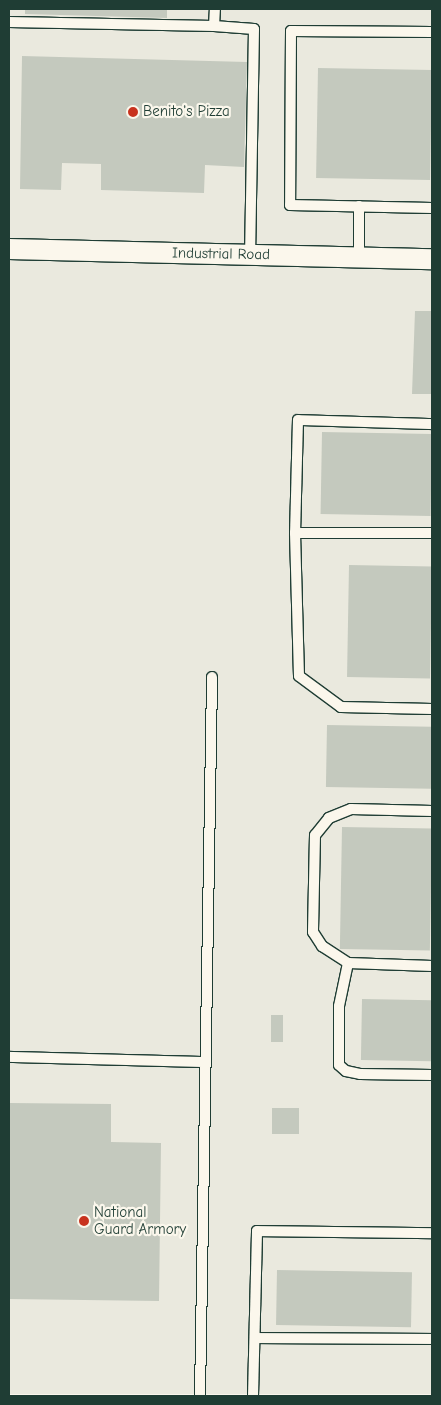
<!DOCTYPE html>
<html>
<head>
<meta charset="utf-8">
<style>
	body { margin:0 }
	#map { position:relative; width:441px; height:1405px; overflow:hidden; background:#fbf7ec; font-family:"Comic Neue",sans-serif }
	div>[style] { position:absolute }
	.built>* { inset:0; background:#eae9de; transform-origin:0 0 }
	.building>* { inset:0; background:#c4c9be; transform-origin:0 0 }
	.roads { filter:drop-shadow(1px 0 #1f3d34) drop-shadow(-1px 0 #1f3d34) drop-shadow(0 1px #1f3d34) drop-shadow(0 -1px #1f3d34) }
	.service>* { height:10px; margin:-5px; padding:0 5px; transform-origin:5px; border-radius:5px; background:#fbf7ec }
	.minor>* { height:20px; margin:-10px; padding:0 10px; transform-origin:10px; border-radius:10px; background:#fbf7ec }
	.dots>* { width:14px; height:14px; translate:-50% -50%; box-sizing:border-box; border:2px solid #fbf7ec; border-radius:50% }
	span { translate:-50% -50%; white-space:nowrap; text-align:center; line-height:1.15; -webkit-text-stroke:4.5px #fbf7ec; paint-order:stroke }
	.poi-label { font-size:15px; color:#1f3d34 }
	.left { translate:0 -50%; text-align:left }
	.street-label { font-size:15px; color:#1f3d34 }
	.frame { position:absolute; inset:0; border:10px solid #1f3d34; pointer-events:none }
</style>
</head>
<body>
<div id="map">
	<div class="built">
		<div style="left:9px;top:9px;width:423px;height:1385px"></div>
	</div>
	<div class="building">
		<div style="clip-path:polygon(25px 9px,167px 9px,167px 18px,25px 14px)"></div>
		<div style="clip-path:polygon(22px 56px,247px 62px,244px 167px,205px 165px,204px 193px,101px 190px,101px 164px,62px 163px,61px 190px,20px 189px)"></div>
		<div style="left:318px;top:68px;width:114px;height:110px;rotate:1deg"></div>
		<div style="clip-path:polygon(415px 311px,432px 311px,432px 394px,412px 394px)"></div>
		<div style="left:322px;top:432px;width:110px;height:82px;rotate:1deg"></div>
		<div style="left:349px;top:565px;width:83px;height:112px;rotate:1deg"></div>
		<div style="left:327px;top:725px;width:105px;height:62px;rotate:1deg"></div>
		<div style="left:342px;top:827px;width:90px;height:122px;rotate:1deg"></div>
		<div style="left:362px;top:999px;width:70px;height:61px;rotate:1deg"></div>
		<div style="left:271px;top:1015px;width:12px;height:27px"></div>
		<div style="clip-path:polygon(9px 1103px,111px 1104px,111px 1142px,161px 1143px,159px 1301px,9px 1299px)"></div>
		<div style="left:272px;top:1108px;width:27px;height:26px"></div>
		<div style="left:277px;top:1270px;width:135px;height:55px;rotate:1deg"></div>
	</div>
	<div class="roads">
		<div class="service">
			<div style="left:9px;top:22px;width:205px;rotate:1.1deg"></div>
			<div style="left:214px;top:26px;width:17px;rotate:-87deg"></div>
			<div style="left:214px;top:26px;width:40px;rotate:4.3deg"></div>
			<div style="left:254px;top:29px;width:226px;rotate:91deg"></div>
			<div style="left:432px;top:32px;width:141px;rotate:-179.6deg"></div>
			<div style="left:291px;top:31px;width:174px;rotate:90.3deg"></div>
			<div style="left:290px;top:205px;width:142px;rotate:1.2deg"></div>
			<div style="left:359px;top:206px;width:52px;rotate:90deg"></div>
			<div style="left:432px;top:424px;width:134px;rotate:-178.3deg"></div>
			<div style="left:298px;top:420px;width:113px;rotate:91.5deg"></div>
			<div style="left:295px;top:533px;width:137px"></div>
			<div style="left:295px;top:533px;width:143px;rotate:88.4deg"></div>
			<div style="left:299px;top:676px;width:52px;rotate:36.4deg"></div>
			<div style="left:341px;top:707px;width:91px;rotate:1.3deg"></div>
			<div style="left:432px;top:811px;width:81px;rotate:-178.6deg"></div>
			<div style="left:351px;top:809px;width:24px;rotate:158deg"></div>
			<div style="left:329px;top:818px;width:22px;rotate:129deg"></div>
			<div style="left:315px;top:835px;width:97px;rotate:91.2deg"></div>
			<div style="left:313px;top:932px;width:17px;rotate:57deg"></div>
			<div style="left:322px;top:946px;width:31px;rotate:33deg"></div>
			<div style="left:348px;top:963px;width:84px;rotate:2deg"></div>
			<div style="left:348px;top:963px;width:44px;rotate:101.8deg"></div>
			<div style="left:339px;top:1006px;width:59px;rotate:90deg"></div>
			<div style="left:339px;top:1065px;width:9px;rotate:41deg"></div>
			<div style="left:346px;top:1071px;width:14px;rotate:12deg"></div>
			<div style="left:360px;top:1074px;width:72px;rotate:0.8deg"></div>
			<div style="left:9px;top:1057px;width:197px;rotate:1.5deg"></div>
			<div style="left:255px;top:1338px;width:177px;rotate:0.3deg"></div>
			<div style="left:200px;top:1396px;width:719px;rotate:-89.04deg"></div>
			<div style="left:253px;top:1396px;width:165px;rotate:-88.6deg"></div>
			<div style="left:257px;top:1231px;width:175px;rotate:0.7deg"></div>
		</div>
		<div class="minor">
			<div style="left:9px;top:249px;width:423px;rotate:1.4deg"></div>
		</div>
	</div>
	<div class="dots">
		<div style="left:133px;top:112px;background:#c8321e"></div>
		<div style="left:84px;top:1221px;background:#c8321e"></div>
	</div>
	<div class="poi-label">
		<span class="left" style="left:143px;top:112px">Benito's Pizza</span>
		<span class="left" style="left:94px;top:1221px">National<br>Guard Armory</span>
	</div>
	<div class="street-label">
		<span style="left:221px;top:254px;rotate:1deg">Industrial Road</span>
	</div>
	<div class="frame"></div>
</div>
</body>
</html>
